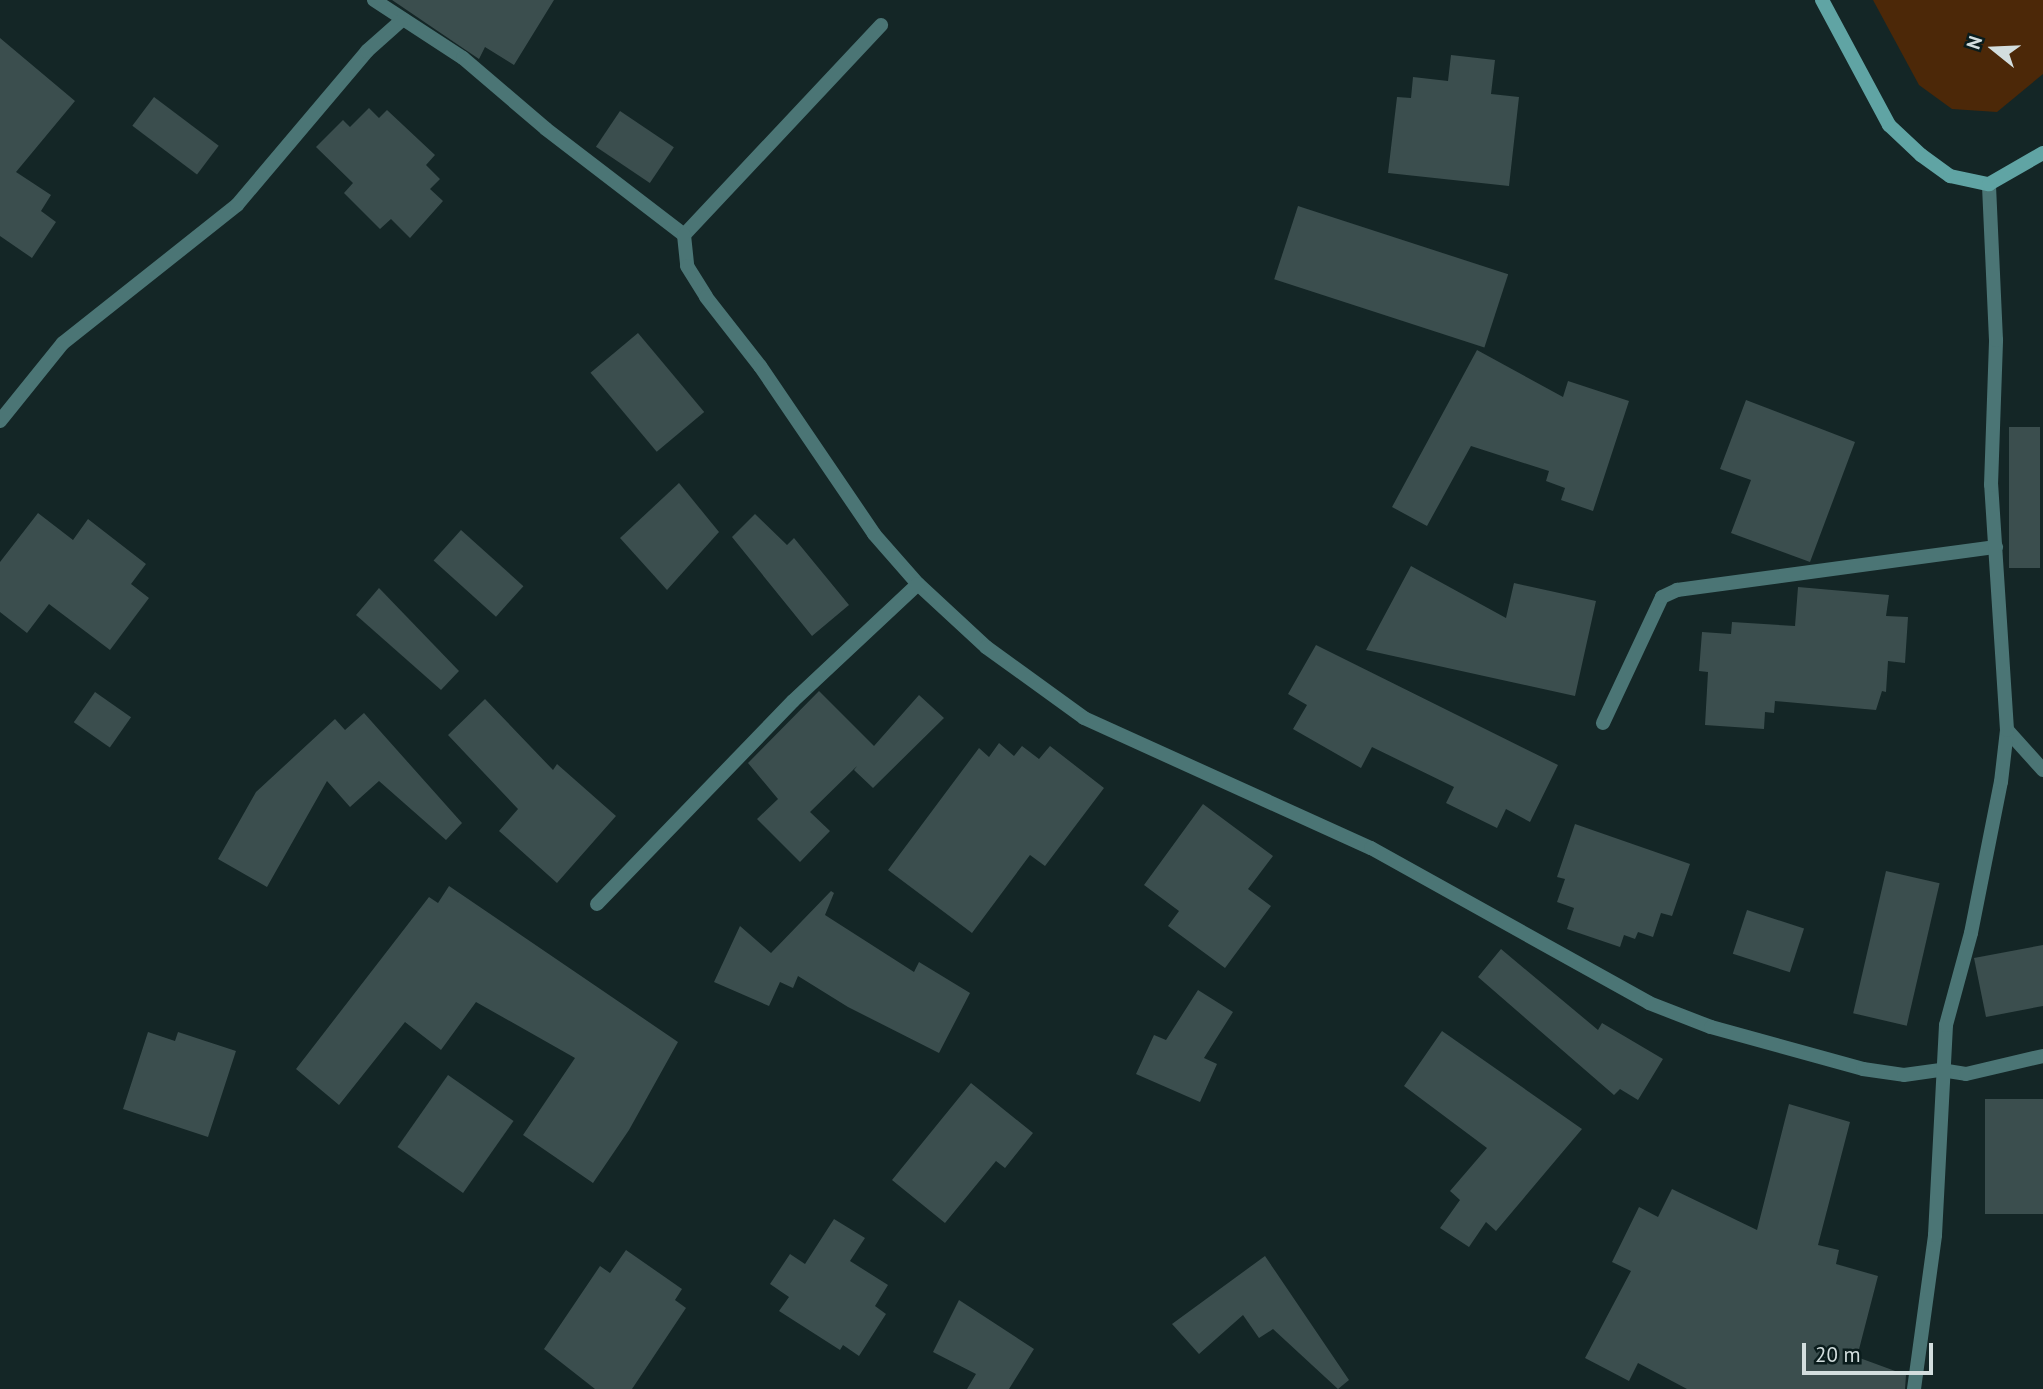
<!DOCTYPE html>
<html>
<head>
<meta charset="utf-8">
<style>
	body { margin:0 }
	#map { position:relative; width:2043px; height:1389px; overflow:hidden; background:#142626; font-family:"PT Sans",sans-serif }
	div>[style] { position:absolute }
	.green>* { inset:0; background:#4c2808 }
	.building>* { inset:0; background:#3b4e4e; transform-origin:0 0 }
	.street>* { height:14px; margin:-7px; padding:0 7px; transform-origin:7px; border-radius:7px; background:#4b7575 }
	.secondary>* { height:14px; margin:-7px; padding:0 7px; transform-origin:7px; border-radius:7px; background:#60a4a4 }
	span { translate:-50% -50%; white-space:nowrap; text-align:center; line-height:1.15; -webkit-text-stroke:7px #0a1c1c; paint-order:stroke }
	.north { position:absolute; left:1959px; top:14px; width:70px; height:70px; -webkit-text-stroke:5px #0a1c1c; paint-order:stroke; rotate:288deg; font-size:19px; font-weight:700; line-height:28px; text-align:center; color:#d3dede }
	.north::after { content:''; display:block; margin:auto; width:24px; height:32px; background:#d3dede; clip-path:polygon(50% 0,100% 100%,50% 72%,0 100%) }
	.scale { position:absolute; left:1802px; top:1343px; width:131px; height:32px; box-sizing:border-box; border:4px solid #d3dede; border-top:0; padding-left:9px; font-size:21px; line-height:24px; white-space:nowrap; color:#d3dede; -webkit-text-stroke:5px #0a1c1c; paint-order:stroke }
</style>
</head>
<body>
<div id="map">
	<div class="green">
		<div style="clip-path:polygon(1873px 0,2043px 0,2043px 74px,1997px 112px,1952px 109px,1919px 85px)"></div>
	</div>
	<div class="building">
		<div style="clip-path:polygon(392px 0,554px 0,514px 65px,485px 47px,479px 59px)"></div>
		<div style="clip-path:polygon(0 38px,75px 101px,16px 172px,51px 195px,41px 211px,56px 222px,32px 258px,0 236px)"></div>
		<div style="clip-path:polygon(1451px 55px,1495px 60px,1491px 94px,1519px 97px,1509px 186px,1388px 173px,1397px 97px,1411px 98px,1413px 77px,1448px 81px)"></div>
		<div style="left:154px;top:97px;width:81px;height:36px;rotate:37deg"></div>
		<div style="clip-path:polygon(369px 108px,379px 118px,387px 110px,435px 155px,426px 165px,440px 179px,430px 189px,443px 201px,410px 238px,391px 219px,380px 229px,344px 193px,353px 183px,316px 147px,343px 120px,350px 127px)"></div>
		<div style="left:620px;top:111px;width:65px;height:43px;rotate:34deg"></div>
		<div style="left:1298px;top:206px;width:221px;height:77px;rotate:18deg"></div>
		<div style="left:638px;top:333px;width:103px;height:62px;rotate:50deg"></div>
		<div style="clip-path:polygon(1477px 350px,1563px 397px,1568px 381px,1629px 401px,1593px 511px,1561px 500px,1565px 488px,1546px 481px,1549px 471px,1471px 446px,1427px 526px,1392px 507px)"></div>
		<div style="clip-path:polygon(1746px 400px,1855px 442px,1810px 562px,1731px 533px,1751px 480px,1720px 469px)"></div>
		<div style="left:2009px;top:427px;width:31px;height:141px"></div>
		<div style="clip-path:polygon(679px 483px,719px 532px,667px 590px,620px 538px)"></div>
		<div style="clip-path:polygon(38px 513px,73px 540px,88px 519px,146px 564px,131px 584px,149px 598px,110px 650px,49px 604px,27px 633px,0 612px,0 562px)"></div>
		<div style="clip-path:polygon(755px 514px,787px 545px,794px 538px,849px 605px,812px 636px,732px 537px)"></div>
		<div style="left:461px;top:530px;width:84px;height:41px;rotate:42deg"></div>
		<div style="clip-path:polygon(1411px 566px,1506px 618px,1514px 583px,1596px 601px,1575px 696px,1366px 650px)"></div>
		<div style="clip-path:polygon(1798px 587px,1889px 595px,1886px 616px,1908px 617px,1905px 663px,1888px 661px,1886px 692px,1882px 691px,1876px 710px,1775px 701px,1774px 713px,1765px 712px,1764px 729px,1705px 725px,1708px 672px,1699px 671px,1702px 632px,1731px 634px,1732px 622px,1795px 626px)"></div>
		<div style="clip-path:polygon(379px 588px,459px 671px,441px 690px,356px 615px)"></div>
		<div style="clip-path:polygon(1316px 645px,1558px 765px,1530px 822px,1506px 809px,1497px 828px,1446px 803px,1454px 787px,1372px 747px,1361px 768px,1293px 729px,1307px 705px,1288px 694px)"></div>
		<div style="clip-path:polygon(819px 691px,874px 746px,919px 695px,944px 718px,873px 788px,854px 770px,857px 766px,810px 812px,830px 831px,800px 862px,757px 819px,778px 799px,748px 763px)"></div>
		<div style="left:95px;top:692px;width:44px;height:37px;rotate:35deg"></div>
		<div style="clip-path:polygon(485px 699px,553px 770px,557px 764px,616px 816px,557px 883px,499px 831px,518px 809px,448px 735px)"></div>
		<div style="clip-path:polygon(364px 713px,462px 823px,446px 840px,379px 781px,350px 807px,327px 781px,267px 887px,218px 859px,256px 792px,335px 719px,345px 730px)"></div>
		<div style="clip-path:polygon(999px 743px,1014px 756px,1022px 746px,1039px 759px,1050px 746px,1104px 788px,1045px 866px,1030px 855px,972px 933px,888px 870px,979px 748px,989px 757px)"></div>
		<div style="clip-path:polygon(1203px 804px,1273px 856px,1248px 889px,1271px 906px,1225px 968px,1168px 926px,1179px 911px,1144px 885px)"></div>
		<div style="clip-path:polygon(1575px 824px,1690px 864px,1672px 916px,1661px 913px,1653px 937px,1638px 932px,1635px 939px,1624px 935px,1620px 947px,1567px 929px,1574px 908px,1557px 902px,1565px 879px,1557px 877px)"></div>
		<div style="left:1886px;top:871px;width:55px;height:146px;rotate:13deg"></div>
		<div style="clip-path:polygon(449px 886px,678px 1042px,629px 1130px,593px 1183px,523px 1135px,575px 1058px,476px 1002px,441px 1050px,405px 1022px,339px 1105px,296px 1069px,429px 897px,438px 903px)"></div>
		<div style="clip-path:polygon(831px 891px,834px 893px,825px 915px,914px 972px,919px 962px,970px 993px,939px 1053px,848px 1007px,798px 976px,793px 988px,780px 982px,769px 1006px,714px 982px,740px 926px,771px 953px)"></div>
		<div style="left:1747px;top:910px;width:60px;height:46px;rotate:18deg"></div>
		<div style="clip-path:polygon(2043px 945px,2043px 1006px,1986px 1017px,1974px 958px)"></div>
		<div style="clip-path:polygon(1501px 949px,1598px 1030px,1602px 1023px,1663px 1059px,1638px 1100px,1620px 1089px,1614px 1095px,1478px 977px)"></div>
		<div style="clip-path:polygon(1198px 990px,1233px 1012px,1204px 1058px,1217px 1064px,1200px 1102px,1136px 1074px,1154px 1035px,1166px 1040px)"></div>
		<div style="clip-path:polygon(1442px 1031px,1582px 1129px,1496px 1231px,1486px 1222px,1469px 1247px,1440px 1228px,1460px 1200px,1450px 1191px,1487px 1148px,1404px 1086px)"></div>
		<div style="clip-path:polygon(148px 1032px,175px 1041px,178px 1032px,236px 1051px,208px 1137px,123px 1109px)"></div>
		<div style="left:448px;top:1075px;width:80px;height:88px;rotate:35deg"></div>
		<div style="clip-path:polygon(971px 1083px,1033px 1133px,1005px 1168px,996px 1161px,945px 1223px,892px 1180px)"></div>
		<div style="left:2043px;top:1099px;width:115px;height:58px;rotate:90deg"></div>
		<div style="clip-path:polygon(1789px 1104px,1850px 1122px,1818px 1245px,1839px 1250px,1836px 1264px,1878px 1276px,1857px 1357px,1906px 1375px,1905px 1389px,1687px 1389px,1638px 1363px,1629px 1381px,1585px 1358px,1631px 1271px,1612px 1262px,1639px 1207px,1658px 1217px,1672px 1189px,1757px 1230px)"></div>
		<div style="clip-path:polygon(834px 1219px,865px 1238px,850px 1261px,888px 1285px,875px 1306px,886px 1314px,859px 1356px,843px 1345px,840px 1350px,779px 1311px,789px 1297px,770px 1284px,790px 1254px,805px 1264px)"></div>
		<div style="clip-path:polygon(626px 1250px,682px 1289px,675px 1300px,686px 1308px,632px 1389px,595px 1389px,544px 1349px,600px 1266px,610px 1273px)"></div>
		<div style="clip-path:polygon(1265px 1256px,1349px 1380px,1338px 1389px,1273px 1329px,1259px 1338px,1243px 1315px,1199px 1354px,1172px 1324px)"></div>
		<div style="clip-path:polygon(959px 1300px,1034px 1349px,1009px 1389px,967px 1389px,976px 1374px,933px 1352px)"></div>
	</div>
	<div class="street">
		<div style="left:374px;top:0;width:106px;rotate:33.1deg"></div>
		<div style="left:463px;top:58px;width:109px;rotate:40.5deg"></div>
		<div style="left:546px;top:129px;width:174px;rotate:37.5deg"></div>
		<div style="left:684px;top:235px;width:288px;rotate:-46.8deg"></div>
		<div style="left:684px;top:235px;width:31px;rotate:84deg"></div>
		<div style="left:687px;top:266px;width:36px;rotate:58deg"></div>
		<div style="left:706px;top:297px;width:88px;rotate:52deg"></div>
		<div style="left:760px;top:366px;width:203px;rotate:55.8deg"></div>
		<div style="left:874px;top:534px;width:67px;rotate:48.7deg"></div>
		<div style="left:918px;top:584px;width:93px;rotate:42.8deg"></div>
		<div style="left:986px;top:647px;width:121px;rotate:35.9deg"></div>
		<div style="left:1084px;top:718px;width:315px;rotate:24.4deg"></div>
		<div style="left:1371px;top:848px;width:318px;rotate:29.1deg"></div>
		<div style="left:1649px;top:1003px;width:66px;rotate:21.2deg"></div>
		<div style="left:1711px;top:1027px;width:158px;rotate:15.4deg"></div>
		<div style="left:1863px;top:1069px;width:41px;rotate:8.3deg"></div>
		<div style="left:1904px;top:1075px;width:37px;rotate:-8deg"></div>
		<div style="left:1941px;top:1070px;width:25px;rotate:9deg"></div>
		<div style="left:1966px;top:1074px;width:79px;rotate:-13.2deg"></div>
		<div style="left:0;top:421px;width:100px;rotate:-51.1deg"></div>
		<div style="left:63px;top:343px;width:222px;rotate:-38.4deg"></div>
		<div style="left:237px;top:205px;width:202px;rotate:-49.8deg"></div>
		<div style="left:367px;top:51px;width:48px;rotate:-41.6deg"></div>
		<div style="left:1603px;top:723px;width:139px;rotate:-64.9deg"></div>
		<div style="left:1662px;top:597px;width:17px;rotate:-25deg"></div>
		<div style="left:1677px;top:590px;width:322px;rotate:-7.7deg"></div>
		<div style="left:2007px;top:730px;width:54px;rotate:48deg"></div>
		<div style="left:597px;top:904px;width:282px;rotate:-46deg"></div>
		<div style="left:793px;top:701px;width:171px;rotate:-43.1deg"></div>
		<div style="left:1914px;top:1389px;width:155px;rotate:-82.2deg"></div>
		<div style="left:1935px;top:1235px;width:210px;rotate:-87deg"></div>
		<div style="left:1946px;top:1025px;width:95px;rotate:-74.8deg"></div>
		<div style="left:1971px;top:933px;width:154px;rotate:-78.8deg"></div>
		<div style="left:2001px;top:782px;width:52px;rotate:-83.4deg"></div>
		<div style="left:2007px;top:730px;width:246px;rotate:-93.7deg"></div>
		<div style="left:1991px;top:485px;width:145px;rotate:-88deg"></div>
		<div style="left:1996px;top:340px;width:156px;rotate:-92.6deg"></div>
	</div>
	<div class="secondary">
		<div style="left:1822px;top:0;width:142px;rotate:61.8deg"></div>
		<div style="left:1889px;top:125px;width:44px;rotate:43.2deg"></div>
		<div style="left:1921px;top:155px;width:36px;rotate:36deg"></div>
		<div style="left:1950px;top:176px;width:40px;rotate:12deg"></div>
		<div style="left:1989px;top:184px;width:62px;rotate:-29.9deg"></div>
	</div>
	<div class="north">N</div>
	<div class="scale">20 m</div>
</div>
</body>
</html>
